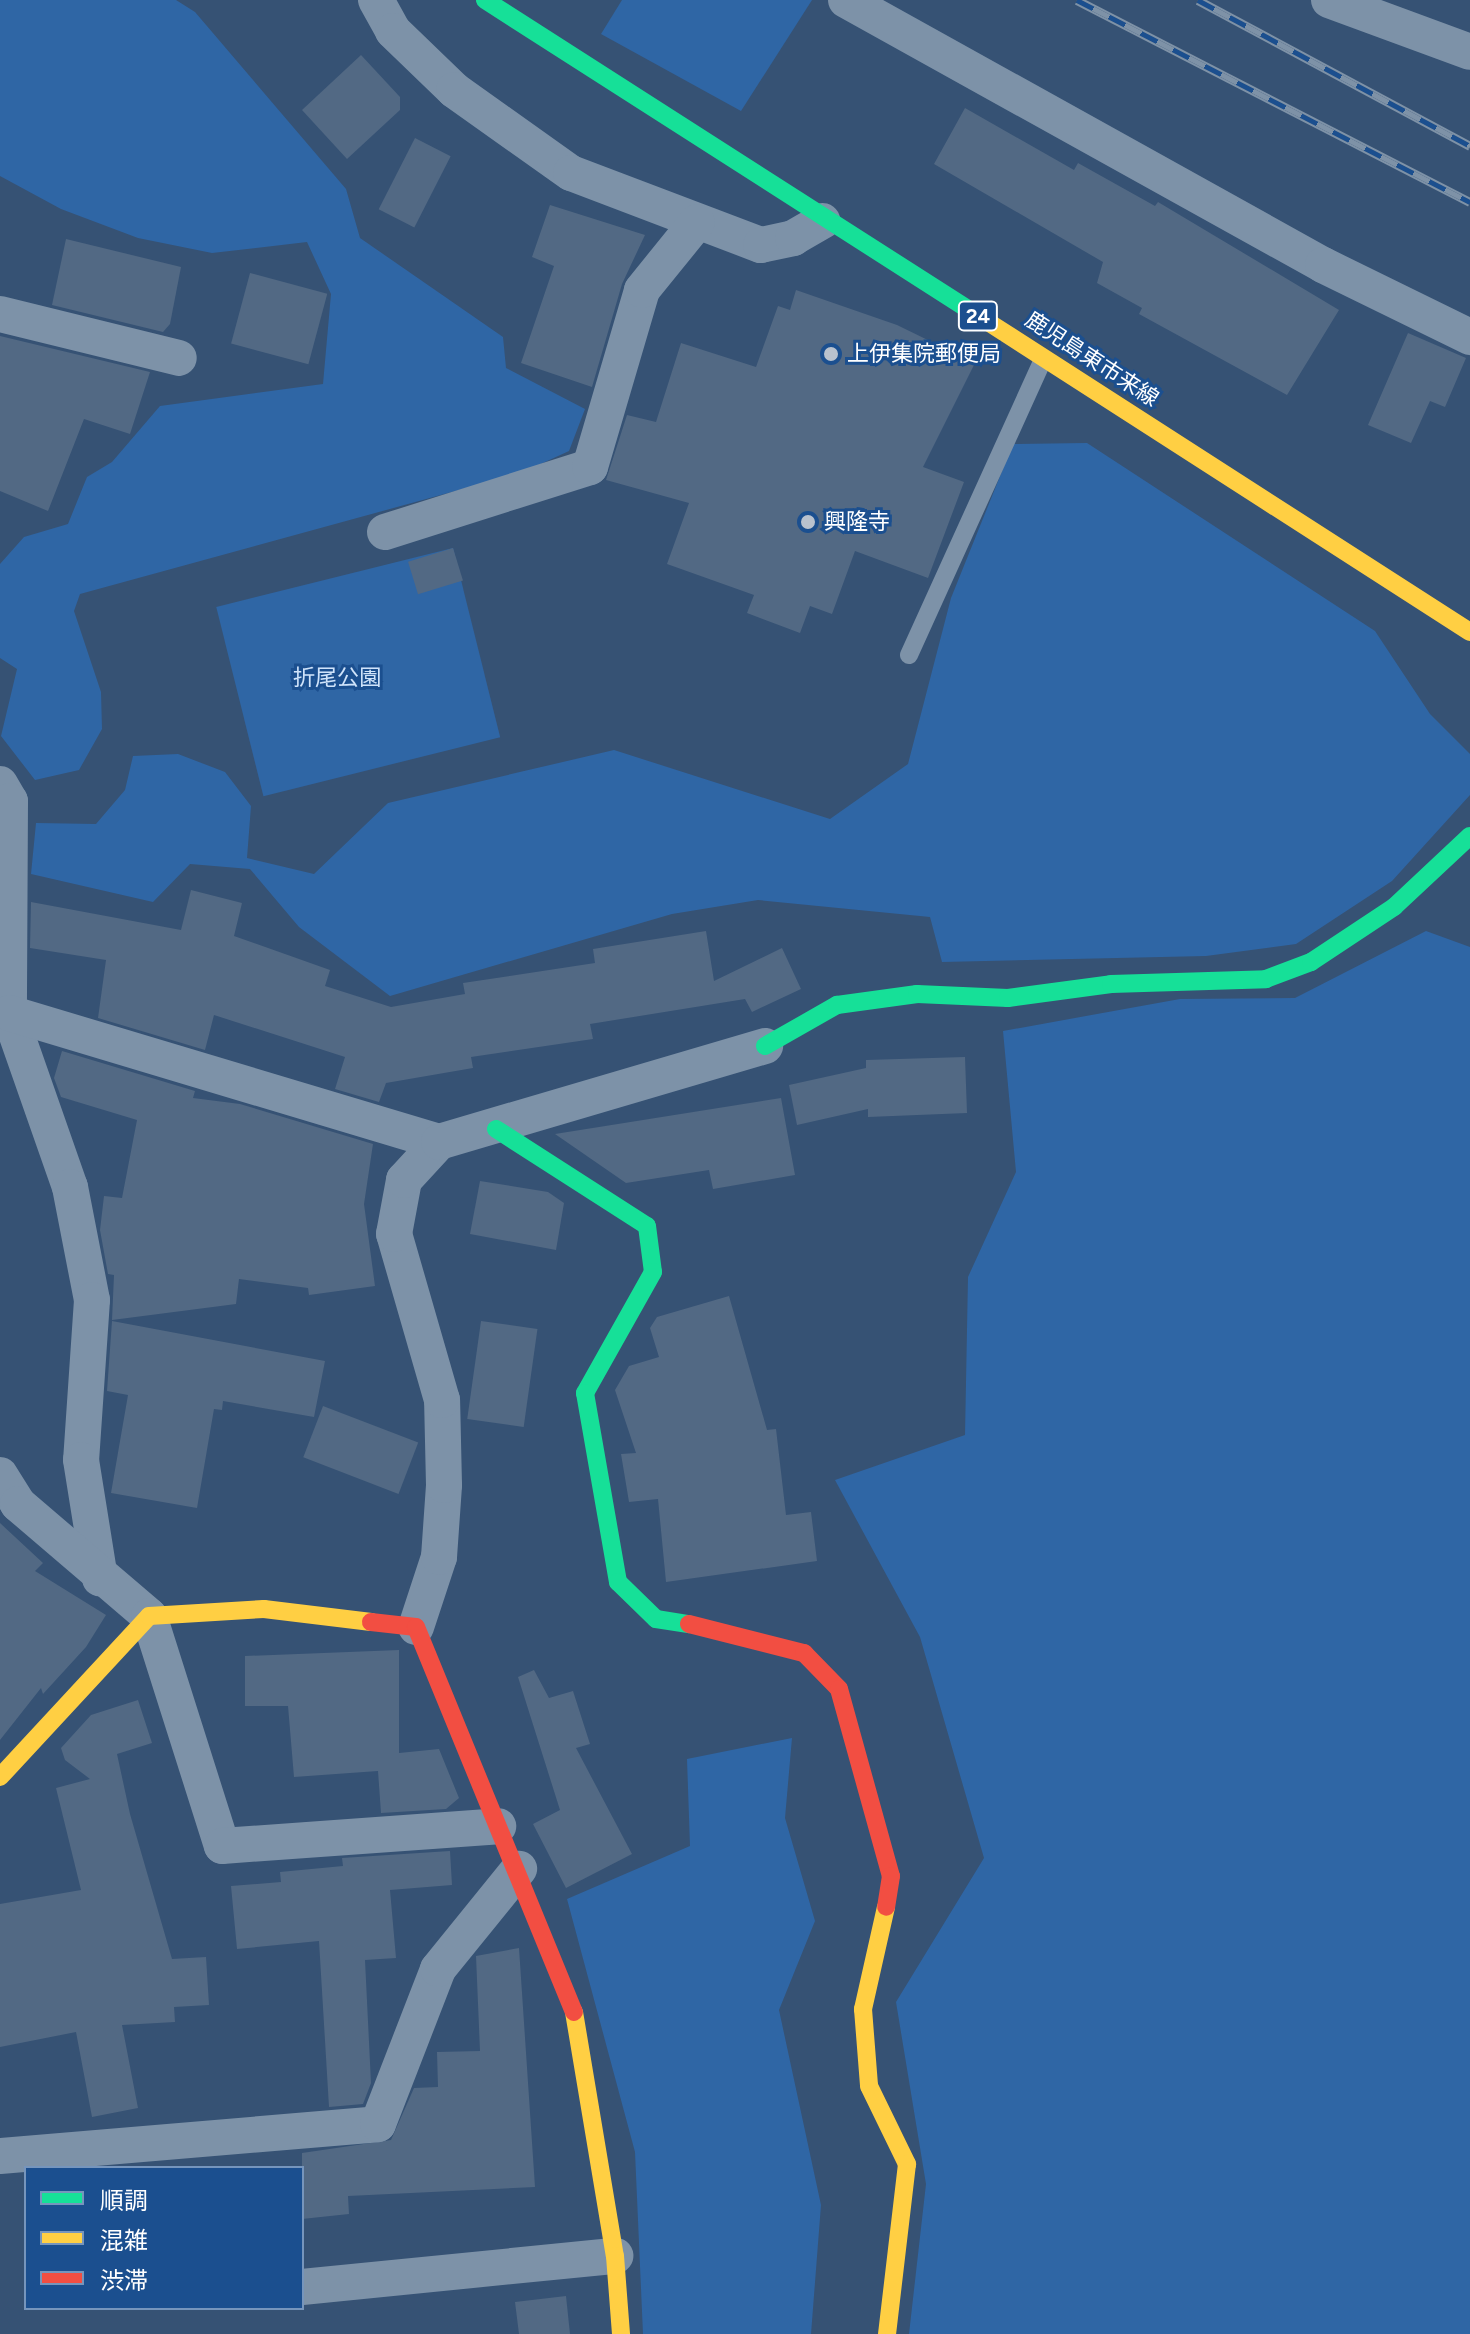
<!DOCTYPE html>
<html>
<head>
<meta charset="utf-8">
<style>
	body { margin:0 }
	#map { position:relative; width:1470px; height:2334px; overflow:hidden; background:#365274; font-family:Figtree,"Noto Sans JP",sans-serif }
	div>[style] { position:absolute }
	.green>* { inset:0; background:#2f66a5; transform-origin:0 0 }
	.building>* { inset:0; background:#526984; transform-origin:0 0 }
	.lane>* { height:18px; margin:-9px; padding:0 9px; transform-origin:9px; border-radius:9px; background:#7d92a8 }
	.street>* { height:36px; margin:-18px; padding:0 18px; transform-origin:18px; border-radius:18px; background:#7d92a8 }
	.fast>* { height:18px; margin:-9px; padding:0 9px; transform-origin:9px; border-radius:9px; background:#16e098 }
	.slow>* { height:18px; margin:-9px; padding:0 9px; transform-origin:9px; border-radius:9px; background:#ffcf43 }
	.jam>* { height:18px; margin:-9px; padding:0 9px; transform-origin:9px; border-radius:9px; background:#f24e42 }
	.rail>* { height:9px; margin-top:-4.5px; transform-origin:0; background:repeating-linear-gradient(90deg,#1b4f8f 0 18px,#7e92a7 0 36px); box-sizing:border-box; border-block:2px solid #7e92a7 }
	.dots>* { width:22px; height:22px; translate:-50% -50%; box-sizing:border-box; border:4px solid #1b4f8f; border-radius:50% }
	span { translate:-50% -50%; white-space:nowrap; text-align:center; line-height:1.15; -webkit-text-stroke:6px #1b4f8f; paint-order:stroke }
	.shield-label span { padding:2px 6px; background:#1b4f8f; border:2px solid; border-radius:6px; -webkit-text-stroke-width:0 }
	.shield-label { font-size:20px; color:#fff; font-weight:700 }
	.poi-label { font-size:22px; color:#fff }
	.left { translate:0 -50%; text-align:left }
	.street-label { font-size:22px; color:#fff }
	.park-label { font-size:22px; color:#cfe3fa }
	.legend { position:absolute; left:24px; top:2166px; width:280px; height:144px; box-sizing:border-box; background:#1b4f8f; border:2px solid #7695bc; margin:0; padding:10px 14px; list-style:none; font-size:24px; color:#fff }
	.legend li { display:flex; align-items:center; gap:16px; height:40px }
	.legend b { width:40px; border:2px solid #7695bc }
</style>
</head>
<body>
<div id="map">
	<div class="green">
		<div style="clip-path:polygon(0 0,176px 0,195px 12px,346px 189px,360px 238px,503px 337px,506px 368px,585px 409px,569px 451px,521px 473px,80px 594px,74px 611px,101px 692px,102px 729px,79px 770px,35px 780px,1px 736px,17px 669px,0 658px,0 564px,24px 537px,68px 524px,87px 477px,112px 462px,160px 406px,323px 384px,331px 294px,307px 242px,212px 253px,138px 238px,61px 209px,0 176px)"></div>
		<div style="clip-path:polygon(622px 0,812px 0,741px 111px,601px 34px)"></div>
		<div style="clip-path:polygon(1087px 443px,1375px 631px,1430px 714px,1470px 754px,1470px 795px,1392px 881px,1296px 944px,1206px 956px,942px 962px,930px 917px,758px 900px,672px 914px,390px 996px,299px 927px,250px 869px,190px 864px,153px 902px,31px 874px,36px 823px,96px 824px,125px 790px,133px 756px,178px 754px,225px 772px,251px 806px,247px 858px,314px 874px,388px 803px,614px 750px,830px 819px,908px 764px,951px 598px,1013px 444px)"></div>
		<div style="left:453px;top:548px;width:195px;height:244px;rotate:76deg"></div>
		<div style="clip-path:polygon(1426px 931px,1470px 947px,1470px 2334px,909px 2334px,926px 2184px,896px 2002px,984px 1858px,920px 1637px,835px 1480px,965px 1435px,968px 1277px,1016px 1172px,1003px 1031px,1180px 999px,1295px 998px)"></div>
		<div style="clip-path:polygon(792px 1738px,785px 1818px,815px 1921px,779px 2010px,821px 2205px,811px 2334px,643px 2334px,635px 2152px,567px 1899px,690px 1846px,687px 1759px)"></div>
	</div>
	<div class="building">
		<div style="clip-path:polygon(361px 55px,400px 97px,400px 110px,347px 159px,302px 110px)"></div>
		<div style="clip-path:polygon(965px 108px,1074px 170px,1078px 163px,1155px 206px,1158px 202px,1339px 310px,1287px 395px,1139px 314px,1142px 308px,1097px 283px,1103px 262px,934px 164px)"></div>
		<div style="left:415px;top:138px;width:40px;height:80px;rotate:27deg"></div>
		<div style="clip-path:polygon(550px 205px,645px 235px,622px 284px,592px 387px,521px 363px,554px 266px,532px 257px)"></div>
		<div style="clip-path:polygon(66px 239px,181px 267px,170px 324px,163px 332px,52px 305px)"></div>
		<div style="left:250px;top:273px;width:80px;height:73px;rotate:15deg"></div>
		<div style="clip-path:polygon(796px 290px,897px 325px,975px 363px,923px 467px,964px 482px,928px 578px,855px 551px,832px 614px,810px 606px,800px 633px,747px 613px,754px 595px,667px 564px,689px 503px,606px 480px,627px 415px,656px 422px,681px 343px,756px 367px,778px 306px,790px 310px)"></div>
		<div style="clip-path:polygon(1408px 333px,1466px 358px,1445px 407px,1430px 401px,1411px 443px,1368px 425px)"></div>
		<div style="clip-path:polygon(0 336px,150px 372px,130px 434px,84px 419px,48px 511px,0 491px)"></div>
		<div style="left:453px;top:548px;width:34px;height:47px;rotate:73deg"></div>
		<div style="clip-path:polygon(191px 890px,242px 903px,234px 936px,330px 970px,325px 986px,391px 1007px,465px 994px,463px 983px,595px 963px,593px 949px,706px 931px,714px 981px,782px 948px,801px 989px,752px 1012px,745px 999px,590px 1024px,593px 1039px,471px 1057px,473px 1068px,386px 1083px,379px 1102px,335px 1089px,345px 1057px,214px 1015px,205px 1050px,98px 1018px,106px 960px,30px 948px,31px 902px,181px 930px)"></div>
		<div style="clip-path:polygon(62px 1051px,195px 1091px,193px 1098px,240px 1104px,373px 1144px,364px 1204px,375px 1286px,309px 1295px,308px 1288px,239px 1279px,236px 1304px,112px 1320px,114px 1275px,108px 1274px,100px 1230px,104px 1196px,122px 1198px,137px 1120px,61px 1097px,54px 1078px)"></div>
		<div style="clip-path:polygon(965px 1057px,967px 1113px,868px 1117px,868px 1109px,797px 1125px,789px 1085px,866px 1068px,866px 1060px)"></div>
		<div style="clip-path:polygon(781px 1098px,795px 1175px,713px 1189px,709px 1170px,626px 1183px,555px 1134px)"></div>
		<div style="clip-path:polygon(480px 1181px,548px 1192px,564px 1203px,556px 1250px,470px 1234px)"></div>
		<div style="clip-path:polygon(729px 1296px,767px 1430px,776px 1429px,786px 1515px,811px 1512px,817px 1561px,666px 1582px,658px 1499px,629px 1502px,621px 1454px,636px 1453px,615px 1390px,629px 1366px,659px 1357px,650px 1328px,657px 1317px)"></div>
		<div style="clip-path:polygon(112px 1321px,325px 1361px,314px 1417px,223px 1401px,222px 1410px,214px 1409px,197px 1508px,111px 1493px,128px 1395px,107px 1391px)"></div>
		<div style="left:481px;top:1321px;width:57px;height:99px;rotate:8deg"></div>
		<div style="left:323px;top:1406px;width:102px;height:55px;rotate:21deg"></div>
		<div style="clip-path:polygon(0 1523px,43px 1563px,35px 1571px,106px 1615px,86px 1647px,43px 1694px,41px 1688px,0 1740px)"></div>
		<div style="clip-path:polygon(399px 1650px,399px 1753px,439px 1749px,459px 1798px,446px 1809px,381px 1813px,378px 1771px,294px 1777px,288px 1706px,245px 1706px,245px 1656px)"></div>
		<div style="clip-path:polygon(534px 1670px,549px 1698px,573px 1691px,590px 1744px,576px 1748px,632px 1854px,566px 1888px,533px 1824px,560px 1810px,518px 1677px)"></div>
		<div style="clip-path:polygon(138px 1700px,152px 1743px,117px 1754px,130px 1814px,172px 1959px,206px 1957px,209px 2005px,174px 2007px,175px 2022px,122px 2025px,138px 2108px,92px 2117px,76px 2032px,0 2047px,0 1904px,81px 1890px,56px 1788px,90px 1779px,65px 1760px,61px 1748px,91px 1715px)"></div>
		<div style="clip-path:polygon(450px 1851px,452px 1885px,390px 1890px,396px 1958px,365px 1960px,371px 2083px,363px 2104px,329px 2107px,319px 1941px,237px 1949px,231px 1886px,281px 1882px,280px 1872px,343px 1866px,342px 1858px)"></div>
		<div style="clip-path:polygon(519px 1948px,535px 2187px,348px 2196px,349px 2214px,302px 2219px,302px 2153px,391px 2140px,414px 2088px,438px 2087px,437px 2052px,480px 2051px,476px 1956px)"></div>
		<div style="clip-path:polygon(566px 2296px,570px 2334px,519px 2334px,515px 2302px)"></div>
	</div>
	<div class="lane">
		<div style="left:909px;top:655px;width:325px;rotate:-65.6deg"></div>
	</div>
	<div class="street">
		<div style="left:376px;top:0;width:35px;rotate:61deg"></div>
		<div style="left:393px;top:31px;width:85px;rotate:44deg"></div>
		<div style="left:454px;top:90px;width:143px;rotate:35.4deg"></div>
		<div style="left:571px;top:173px;width:203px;rotate:20.8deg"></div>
		<div style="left:761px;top:245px;width:33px;rotate:-12deg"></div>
		<div style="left:793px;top:238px;width:34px;rotate:-30deg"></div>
		<div style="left:846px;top:0;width:546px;rotate:29.05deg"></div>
		<div style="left:1323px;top:265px;width:164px;rotate:26.1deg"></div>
		<div style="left:1329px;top:0;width:150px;rotate:20.2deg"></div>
		<div style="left:0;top:314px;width:184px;rotate:13.8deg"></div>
		<div style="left:385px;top:532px;width:215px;rotate:-17.6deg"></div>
		<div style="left:590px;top:467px;width:184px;rotate:-73.6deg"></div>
		<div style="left:642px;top:290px;width:87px;rotate:-51deg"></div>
		<div style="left:0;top:784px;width:20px;rotate:60deg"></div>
		<div style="left:10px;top:801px;width:212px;rotate:90.3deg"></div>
		<div style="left:9px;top:1013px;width:184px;rotate:70.7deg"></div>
		<div style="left:70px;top:1187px;width:115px;rotate:79deg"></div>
		<div style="left:92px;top:1300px;width:160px;rotate:93.9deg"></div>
		<div style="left:81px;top:1460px;width:120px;rotate:80.9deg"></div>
		<div style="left:9px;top:1013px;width:449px;rotate:16.7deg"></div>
		<div style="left:0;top:1475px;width:34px;rotate:58deg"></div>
		<div style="left:18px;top:1504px;width:172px;rotate:40.5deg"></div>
		<div style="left:149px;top:1616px;width:241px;rotate:72.4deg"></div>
		<div style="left:222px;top:1846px;width:277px;rotate:-4.1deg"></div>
		<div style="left:416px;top:1627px;width:74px;rotate:-71.8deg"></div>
		<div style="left:439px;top:1557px;width:72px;rotate:-86deg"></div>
		<div style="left:444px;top:1485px;width:85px;rotate:-91.3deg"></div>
		<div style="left:442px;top:1400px;width:173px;rotate:-106.1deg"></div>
		<div style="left:394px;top:1234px;width:55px;rotate:-79.5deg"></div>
		<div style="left:404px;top:1180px;width:52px;rotate:-47.4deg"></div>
		<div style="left:439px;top:1142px;width:340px;rotate:-16.4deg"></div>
		<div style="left:0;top:2156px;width:379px;rotate:-4.8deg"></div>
		<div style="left:378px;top:2124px;width:166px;rotate:-68.8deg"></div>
		<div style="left:438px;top:1969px;width:129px;rotate:-51deg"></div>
		<div style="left:302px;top:2287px;width:315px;rotate:-5.7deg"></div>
	</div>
	<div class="fast">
		<div style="left:485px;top:0;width:597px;rotate:32.63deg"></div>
		<div style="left:765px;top:1046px;width:83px;rotate:-29.7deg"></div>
		<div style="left:837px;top:1005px;width:81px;rotate:-7.8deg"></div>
		<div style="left:917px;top:994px;width:91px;rotate:2.5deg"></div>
		<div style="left:1008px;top:998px;width:104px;rotate:-7.7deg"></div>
		<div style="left:1111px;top:984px;width:155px;rotate:-1.8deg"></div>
		<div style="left:1266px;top:979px;width:48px;rotate:-20.7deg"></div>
		<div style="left:1311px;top:962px;width:100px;rotate:-33.5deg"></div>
		<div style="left:1394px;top:907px;width:104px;rotate:-43.1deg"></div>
		<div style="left:496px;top:1129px;width:179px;rotate:32.7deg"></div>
		<div style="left:647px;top:1226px;width:46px;rotate:82.6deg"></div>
		<div style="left:653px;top:1272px;width:139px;rotate:119.3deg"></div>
		<div style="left:585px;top:1393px;width:192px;rotate:80.1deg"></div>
		<div style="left:618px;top:1582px;width:53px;rotate:44.2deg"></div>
		<div style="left:656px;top:1619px;width:33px;rotate:9deg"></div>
	</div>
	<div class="slow">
		<div style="left:988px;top:322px;width:573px;rotate:32.75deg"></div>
		<div style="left:0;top:1777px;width:219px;rotate:-47.2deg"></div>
		<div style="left:149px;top:1616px;width:115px;rotate:-3.5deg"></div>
		<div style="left:264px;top:1609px;width:108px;rotate:6.9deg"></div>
		<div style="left:886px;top:1907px;width:105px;rotate:102.7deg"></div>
		<div style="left:863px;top:2009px;width:77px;rotate:85.5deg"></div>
		<div style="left:869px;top:2086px;width:87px;rotate:64deg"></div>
		<div style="left:907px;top:2164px;width:171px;rotate:96.7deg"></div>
		<div style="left:574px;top:2012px;width:247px;rotate:80.5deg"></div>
		<div style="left:615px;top:2256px;width:78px;rotate:85.6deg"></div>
	</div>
	<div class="jam">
		<div style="left:371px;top:1622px;width:45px;rotate:6.3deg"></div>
		<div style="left:416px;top:1627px;width:416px;rotate:67.7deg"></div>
		<div style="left:689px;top:1624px;width:119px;rotate:14.2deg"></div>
		<div style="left:804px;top:1653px;width:50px;rotate:45.8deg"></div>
		<div style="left:839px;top:1689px;width:194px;rotate:74.5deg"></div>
		<div style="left:891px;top:1876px;width:31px;rotate:99deg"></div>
	</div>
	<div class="rail">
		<div style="left:1077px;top:0;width:442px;rotate:27.2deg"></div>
		<div style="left:1198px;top:0;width:309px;rotate:28.2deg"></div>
	</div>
	<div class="dots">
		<div style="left:831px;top:354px;background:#b9c2ce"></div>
		<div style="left:808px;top:522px;background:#b9c2ce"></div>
	</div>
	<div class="shield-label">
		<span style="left:978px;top:316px">24</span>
	</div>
	<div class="poi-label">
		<span class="left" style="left:847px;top:354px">上伊集院郵便局</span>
		<span class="left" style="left:824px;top:522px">興隆寺</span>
	</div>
	<div class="street-label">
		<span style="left:1092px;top:359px;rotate:33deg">鹿児島東市来線</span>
	</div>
	<div class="park-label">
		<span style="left:337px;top:678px">折尾公園</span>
	</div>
	<ul class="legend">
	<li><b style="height:10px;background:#16e098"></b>順調</li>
	<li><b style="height:10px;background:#ffcf43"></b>混雑</li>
	<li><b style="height:10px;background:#f24e42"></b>渋滞</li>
	</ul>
</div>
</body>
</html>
